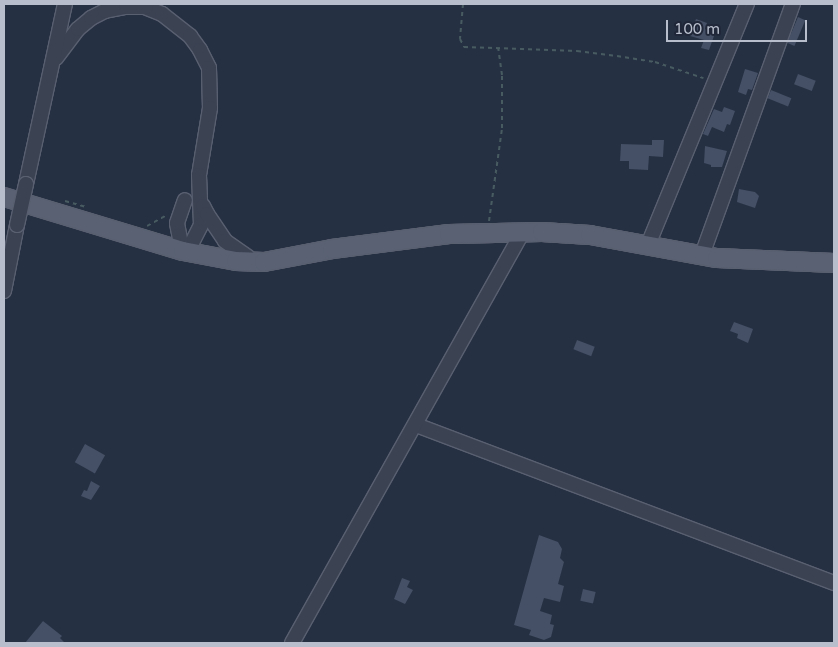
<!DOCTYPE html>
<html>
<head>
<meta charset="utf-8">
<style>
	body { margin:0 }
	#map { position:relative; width:838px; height:647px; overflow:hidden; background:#263043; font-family:"Varela Round",sans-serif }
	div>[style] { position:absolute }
	.building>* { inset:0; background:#454f65; transform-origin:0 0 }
	.path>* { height:2px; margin-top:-1px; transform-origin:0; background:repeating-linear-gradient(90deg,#475b60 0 4px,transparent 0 8px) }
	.roads { filter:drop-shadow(1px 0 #596070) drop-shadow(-1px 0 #596070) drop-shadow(0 1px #596070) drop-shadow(0 -1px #596070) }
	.minor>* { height:14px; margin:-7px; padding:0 7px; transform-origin:7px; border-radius:7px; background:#3b4252 }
	.major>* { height:18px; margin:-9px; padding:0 9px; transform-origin:9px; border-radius:9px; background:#596172 }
	.bridges { filter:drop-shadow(1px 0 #596070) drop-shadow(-1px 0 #596070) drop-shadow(0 1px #596070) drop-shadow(0 -1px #596070) }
	.minor-bridge>* { height:14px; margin:-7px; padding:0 7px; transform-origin:7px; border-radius:7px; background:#3b4252 }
	span { translate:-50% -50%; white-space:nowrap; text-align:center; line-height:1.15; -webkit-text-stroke:4px #1f2738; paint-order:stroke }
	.frame { position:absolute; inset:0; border:5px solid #b8becc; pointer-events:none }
	.scale { position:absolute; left:666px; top:20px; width:141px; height:22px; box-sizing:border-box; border:2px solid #b8becc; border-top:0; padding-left:6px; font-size:15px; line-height:18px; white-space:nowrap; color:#b8becc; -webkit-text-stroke:4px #1f2738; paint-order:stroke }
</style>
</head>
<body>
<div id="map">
	<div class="building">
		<div style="left:798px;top:17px;width:8px;height:28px;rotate:23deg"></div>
		<div style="clip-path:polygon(696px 19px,707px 23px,705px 29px,715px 33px,709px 50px,701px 48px,704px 40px,690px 36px)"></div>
		<div style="clip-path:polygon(745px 69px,758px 73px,752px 90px,748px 89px,746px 95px,738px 92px)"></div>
		<div style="left:798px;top:74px;width:19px;height:11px;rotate:21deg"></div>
		<div style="left:771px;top:90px;width:22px;height:9px;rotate:22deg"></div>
		<div style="clip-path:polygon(724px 107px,735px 111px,730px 125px,727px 124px,724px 132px,712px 127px,708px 136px,703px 134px,714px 109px,722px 112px)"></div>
		<div style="clip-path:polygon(652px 140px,664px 140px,663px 157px,649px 156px,648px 170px,629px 169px,629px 161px,620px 161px,621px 144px,652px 145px)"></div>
		<div style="clip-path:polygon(705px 146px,727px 151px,722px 167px,711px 167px,711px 165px,704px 163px)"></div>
		<div style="clip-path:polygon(739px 189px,755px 192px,759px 196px,755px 208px,737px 202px)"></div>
		<div style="clip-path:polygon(734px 322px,753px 329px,748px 343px,737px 338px,738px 334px,730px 331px)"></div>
		<div style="left:577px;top:340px;width:19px;height:10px;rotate:21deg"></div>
		<div style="left:85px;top:444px;width:23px;height:21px;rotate:29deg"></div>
		<div style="clip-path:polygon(91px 481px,100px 486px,91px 500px,81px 496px,84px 490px,87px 491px)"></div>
		<div style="clip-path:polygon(539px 535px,558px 542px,562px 549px,560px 558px,564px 562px,558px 584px,564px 586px,560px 602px,544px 598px,540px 611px,552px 615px,550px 624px,554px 625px,551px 637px,544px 640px,529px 635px,531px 630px,514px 625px)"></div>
		<div style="clip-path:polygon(402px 578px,410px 581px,407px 587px,413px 590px,405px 604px,394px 599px)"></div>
		<div style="left:583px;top:589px;width:13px;height:12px;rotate:13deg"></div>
		<div style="clip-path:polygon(43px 621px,62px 636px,60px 638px,65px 643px,25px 643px)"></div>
	</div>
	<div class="path">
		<div style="left:463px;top:4px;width:35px;rotate:95deg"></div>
		<div style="left:460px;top:39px;width:9px;rotate:63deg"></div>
		<div style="left:464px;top:47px;width:113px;rotate:2deg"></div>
		<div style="left:577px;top:51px;width:40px;rotate:7.1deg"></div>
		<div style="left:617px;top:56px;width:38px;rotate:9deg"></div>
		<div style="left:655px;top:62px;width:51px;rotate:18.4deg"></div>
		<div style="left:65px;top:201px;width:22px;rotate:16deg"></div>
		<div style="left:489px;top:221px;width:94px;rotate:-82deg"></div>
		<div style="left:502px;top:128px;width:53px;rotate:-90deg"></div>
		<div style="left:502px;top:75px;width:27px;rotate:-98deg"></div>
		<div style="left:147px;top:226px;width:23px;rotate:-29deg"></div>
	</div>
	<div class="roads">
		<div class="minor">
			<div style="left:137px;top:4px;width:27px;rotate:22deg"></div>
			<div style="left:162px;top:14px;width:36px;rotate:38deg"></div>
			<div style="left:190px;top:36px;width:17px;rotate:54deg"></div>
			<div style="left:200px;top:50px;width:20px;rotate:63deg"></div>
			<div style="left:209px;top:68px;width:40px;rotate:88.6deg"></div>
			<div style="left:210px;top:108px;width:68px;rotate:99.3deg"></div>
			<div style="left:199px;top:175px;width:50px;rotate:87.7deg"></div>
			<div style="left:201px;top:225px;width:22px;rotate:117deg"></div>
			<div style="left:56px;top:58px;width:36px;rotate:-53deg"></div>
			<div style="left:78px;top:29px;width:17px;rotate:-40deg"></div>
			<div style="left:91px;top:18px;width:16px;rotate:-27deg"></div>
			<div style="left:105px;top:11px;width:21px;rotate:-11deg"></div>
			<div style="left:126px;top:7px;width:20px"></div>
			<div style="left:26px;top:184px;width:184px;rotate:-77.8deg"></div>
			<div style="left:203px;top:206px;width:9px;rotate:63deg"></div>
			<div style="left:207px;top:214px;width:32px;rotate:56deg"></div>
			<div style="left:225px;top:241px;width:28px;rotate:35deg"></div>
			<div style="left:181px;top:244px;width:21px;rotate:-101deg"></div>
			<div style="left:177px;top:223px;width:24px;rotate:-71deg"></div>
			<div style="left:648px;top:245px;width:261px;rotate:-67.7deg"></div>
			<div style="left:702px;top:255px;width:267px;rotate:-70.1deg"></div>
			<div style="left:4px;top:291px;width:67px;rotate:-78.9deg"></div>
			<div style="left:416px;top:425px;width:447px;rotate:20.7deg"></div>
			<div style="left:292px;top:643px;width:470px;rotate:-60.7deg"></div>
		</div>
		<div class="major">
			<div style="left:4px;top:197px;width:187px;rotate:16.8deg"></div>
			<div style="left:183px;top:251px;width:54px;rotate:10.7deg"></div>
			<div style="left:236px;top:261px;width:28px;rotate:2deg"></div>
			<div style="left:264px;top:262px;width:69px;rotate:-10.8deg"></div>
			<div style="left:332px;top:249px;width:118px;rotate:-7.3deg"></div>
			<div style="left:449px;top:234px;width:93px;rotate:-1.2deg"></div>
			<div style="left:542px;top:232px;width:48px;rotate:3.6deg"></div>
			<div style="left:590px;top:235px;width:129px;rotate:10.3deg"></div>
			<div style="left:717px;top:258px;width:117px;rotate:2.4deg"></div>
		</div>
	</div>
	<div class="bridges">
		<div class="minor-bridge">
			<div style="left:17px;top:225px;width:42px;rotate:-77.6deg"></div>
		</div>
	</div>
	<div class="frame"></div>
	<div class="scale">100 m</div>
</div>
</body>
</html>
